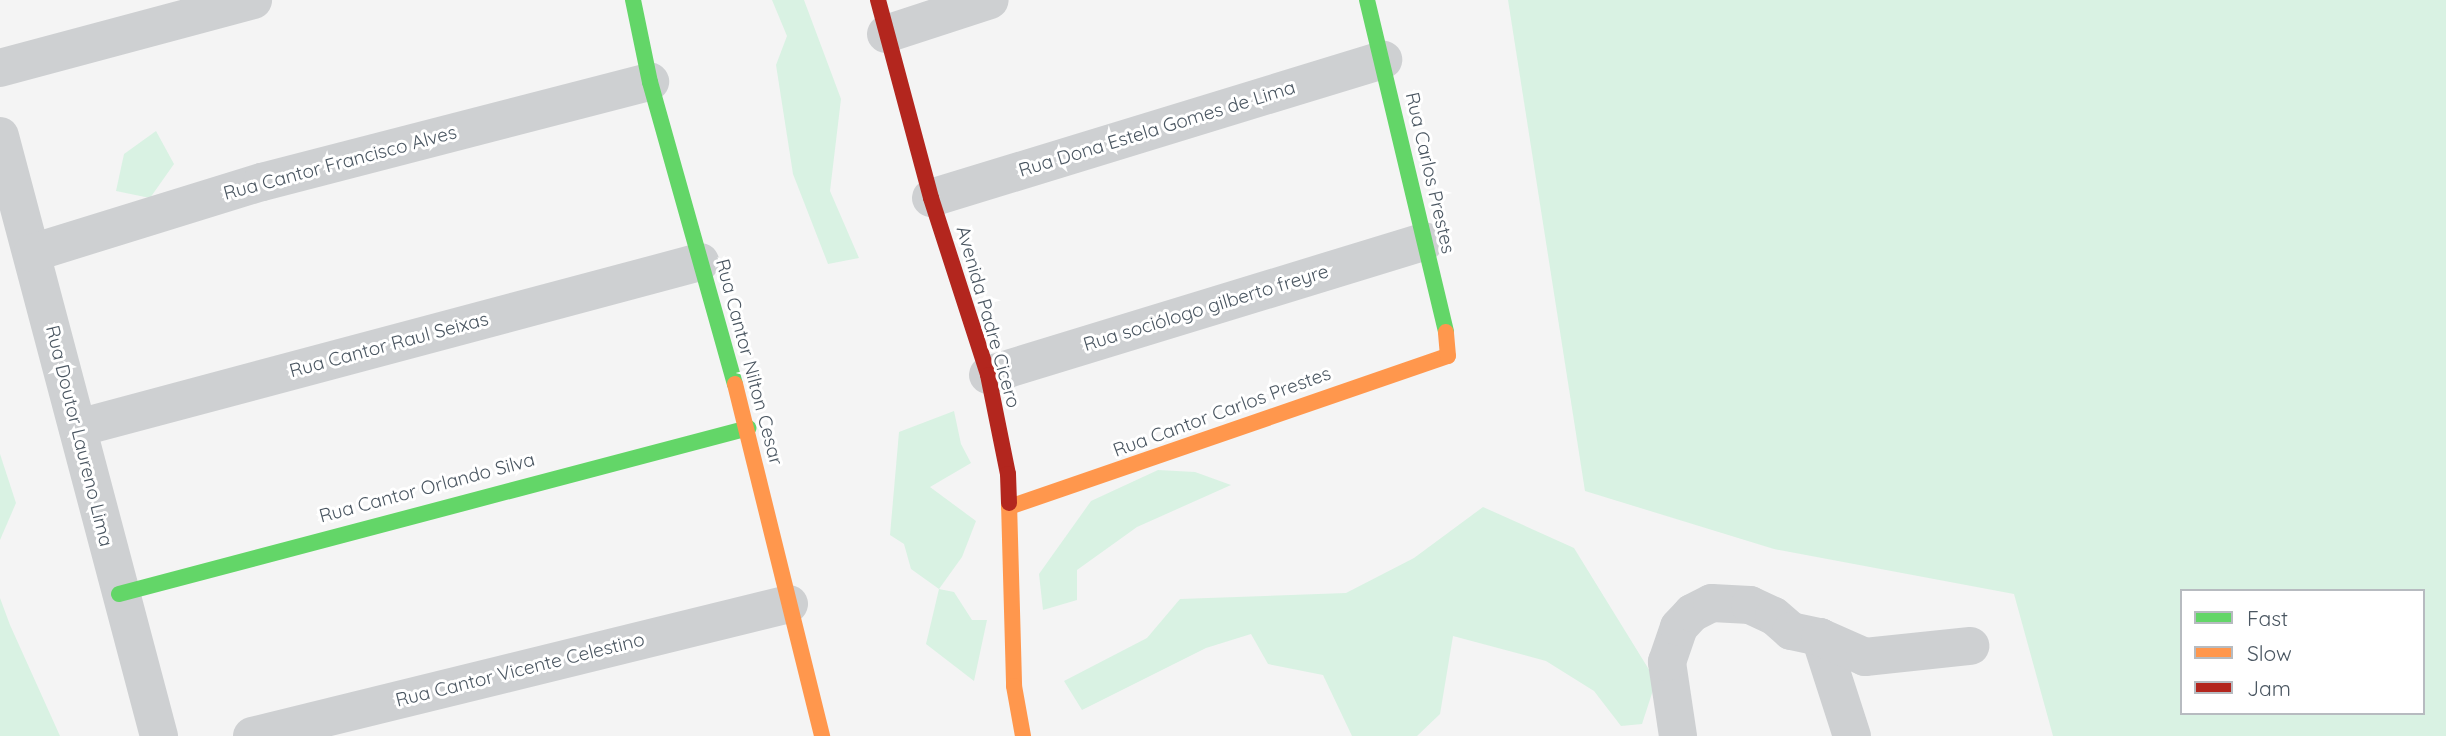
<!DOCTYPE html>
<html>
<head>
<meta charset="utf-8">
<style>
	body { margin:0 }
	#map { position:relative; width:2446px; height:736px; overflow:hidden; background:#f4f4f4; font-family:Quicksand,sans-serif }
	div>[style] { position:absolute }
	.green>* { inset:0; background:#d9f2e3 }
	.street>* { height:38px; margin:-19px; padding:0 19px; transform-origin:19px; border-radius:19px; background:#ced0d2 }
	.fast>* { height:16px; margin:-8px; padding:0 8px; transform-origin:8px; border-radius:8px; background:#63d668 }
	.slow>* { height:16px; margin:-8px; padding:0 8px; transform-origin:8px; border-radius:8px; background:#ff974d }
	.jam>* { height:16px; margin:-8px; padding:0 8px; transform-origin:8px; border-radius:8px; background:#b3261e }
	span { translate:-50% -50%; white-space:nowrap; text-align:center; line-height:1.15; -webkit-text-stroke:6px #fff; paint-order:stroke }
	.street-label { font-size:19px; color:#4a5661 }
	.legend { position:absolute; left:2180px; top:589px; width:245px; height:126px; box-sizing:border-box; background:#fff; border:2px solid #b7bbc0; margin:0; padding:9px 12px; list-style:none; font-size:21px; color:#4a5661 }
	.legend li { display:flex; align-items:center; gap:14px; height:35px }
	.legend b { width:35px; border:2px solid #b7bbc0 }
</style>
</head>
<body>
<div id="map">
	<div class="green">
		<div style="clip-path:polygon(772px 0,804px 0,841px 99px,830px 191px,859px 258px,828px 264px,793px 174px,776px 65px,787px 36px)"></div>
		<div style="clip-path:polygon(evenodd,1508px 0,2446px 0,2446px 736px,2053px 736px,2014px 594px,1774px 549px,1585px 491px,1508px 0,2182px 591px,2423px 591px,2423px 713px,2182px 713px,2182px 591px)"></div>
		<div style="clip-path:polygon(156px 131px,174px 164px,150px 198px,116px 191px,124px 154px)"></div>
		<div style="clip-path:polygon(954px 411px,961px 444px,971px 463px,930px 487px,976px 521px,962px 557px,939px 589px,954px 592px,972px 620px,987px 620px,974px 681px,926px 644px,939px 589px,911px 569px,904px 544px,890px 535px,899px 432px)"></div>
		<div style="clip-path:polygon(0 454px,16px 503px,0 540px)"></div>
		<div style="clip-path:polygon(1158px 470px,1195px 472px,1231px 485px,1137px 527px,1077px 570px,1077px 600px,1043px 610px,1039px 574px,1091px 501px)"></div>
		<div style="clip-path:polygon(1483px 507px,1574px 548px,1656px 681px,1642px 724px,1621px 726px,1594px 691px,1546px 661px,1453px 636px,1440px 714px,1417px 736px,1352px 736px,1323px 675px,1268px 664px,1251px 634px,1206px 648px,1082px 710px,1064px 681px,1147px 638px,1180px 599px,1346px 593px,1414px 558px)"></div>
		<div style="clip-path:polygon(0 598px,10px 625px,60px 736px,0 736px)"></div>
	</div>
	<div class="street">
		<div style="left:886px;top:34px;width:109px;rotate:-18.1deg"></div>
		<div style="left:0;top:68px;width:262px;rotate:-15deg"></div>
		<div style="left:0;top:136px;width:621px;rotate:75.16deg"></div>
		<div style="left:931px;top:198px;width:473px;rotate:-17deg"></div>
		<div style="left:32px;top:253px;width:241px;rotate:-17.2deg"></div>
		<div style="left:262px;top:182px;width:401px;rotate:-14.5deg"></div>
		<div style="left:988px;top:375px;width:457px;rotate:-17deg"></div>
		<div style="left:78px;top:428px;width:644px;rotate:-14.94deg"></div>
		<div style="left:1820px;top:637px;width:104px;rotate:72.1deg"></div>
		<div style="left:252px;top:736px;width:553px;rotate:-13.81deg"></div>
		<div style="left:1678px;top:736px;width:75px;rotate:-98.5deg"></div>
		<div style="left:1667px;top:662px;width:37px;rotate:-71deg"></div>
		<div style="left:1679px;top:627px;width:19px;rotate:-47deg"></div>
		<div style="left:1692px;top:613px;width:22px;rotate:-27deg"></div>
		<div style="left:1712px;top:603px;width:38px;rotate:3deg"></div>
		<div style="left:1750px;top:605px;width:26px;rotate:25deg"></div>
		<div style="left:1774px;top:616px;width:23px;rotate:41deg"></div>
		<div style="left:1791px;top:631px;width:30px;rotate:12deg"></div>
		<div style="left:1820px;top:637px;width:49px;rotate:24deg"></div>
		<div style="left:1865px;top:657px;width:106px;rotate:-6deg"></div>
	</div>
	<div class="fast">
		<div style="left:633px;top:0;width:84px;rotate:78.3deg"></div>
		<div style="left:650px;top:82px;width:314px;rotate:74.3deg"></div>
		<div style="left:1367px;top:0;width:341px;rotate:76.6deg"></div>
		<div style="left:119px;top:594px;width:651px;rotate:-14.78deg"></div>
	</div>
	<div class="slow">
		<div style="left:735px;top:384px;width:363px;rotate:76.1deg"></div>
		<div style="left:1009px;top:503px;width:183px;rotate:88.4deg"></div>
		<div style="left:1014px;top:686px;width:51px;rotate:79.8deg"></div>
		<div style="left:1009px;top:507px;width:464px;rotate:-19deg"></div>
		<div style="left:1448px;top:356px;width:24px;rotate:-95deg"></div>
	</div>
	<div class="jam">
		<div style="left:878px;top:0;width:205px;rotate:75deg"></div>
		<div style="left:931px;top:198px;width:186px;rotate:72.1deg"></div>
		<div style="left:988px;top:375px;width:101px;rotate:78.6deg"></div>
		<div style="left:1008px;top:474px;width:29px;rotate:88deg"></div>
	</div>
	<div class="street-label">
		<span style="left:1157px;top:129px;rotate:-17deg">Rua Dona Estela Gomes de Lima</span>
		<span style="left:340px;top:163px;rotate:-15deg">Rua Cantor Francisco Alves</span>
		<span style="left:1430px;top:173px;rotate:77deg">Rua Carlos Prestes</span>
		<span style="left:1206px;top:308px;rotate:-17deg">Rua sociólogo gilberto freyre</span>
		<span style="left:988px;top:317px;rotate:74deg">Avenida Padre Cicero</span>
		<span style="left:389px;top:345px;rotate:-15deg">Rua Cantor Raul Seixas</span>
		<span style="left:749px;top:362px;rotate:75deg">Rua Cantor Nilton Cesar</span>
		<span style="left:1222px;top:412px;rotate:-20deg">Rua Cantor Carlos Prestes</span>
		<span style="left:79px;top:436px;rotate:76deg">Rua Doutor Laureno Lima</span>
		<span style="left:427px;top:488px;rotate:-15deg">Rua Cantor Orlando Silva</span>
		<span style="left:520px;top:670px;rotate:-14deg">Rua Cantor Vicente Celestino</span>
	</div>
	<ul class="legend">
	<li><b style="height:9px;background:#63d668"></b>Fast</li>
	<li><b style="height:9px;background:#ff974d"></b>Slow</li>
	<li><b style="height:9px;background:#b3261e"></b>Jam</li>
	</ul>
</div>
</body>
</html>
